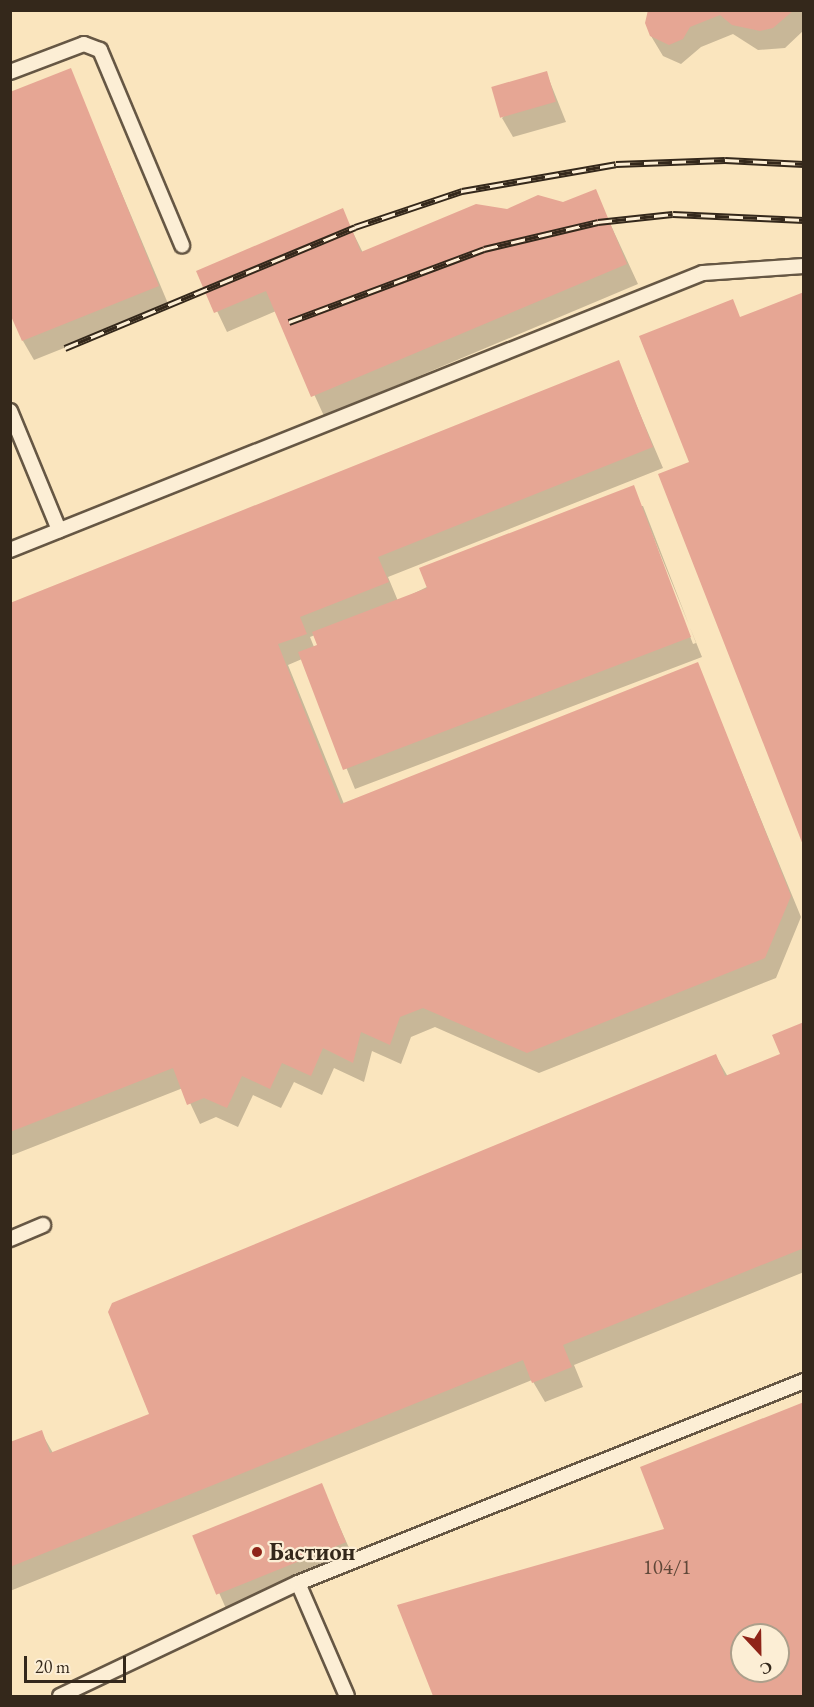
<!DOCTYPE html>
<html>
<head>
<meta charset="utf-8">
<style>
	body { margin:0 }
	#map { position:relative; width:814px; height:1707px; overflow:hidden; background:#fae5be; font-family:"EB Garamond",serif }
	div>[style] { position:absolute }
	.shadow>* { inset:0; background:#0003; transform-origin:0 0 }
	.building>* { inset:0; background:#e6a694; transform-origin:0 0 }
	.roads { filter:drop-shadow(2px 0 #665744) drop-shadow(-2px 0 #665744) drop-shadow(0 2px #665744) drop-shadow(0 -2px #665744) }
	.lane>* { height:14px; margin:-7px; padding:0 7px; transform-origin:7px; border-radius:7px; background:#fceed5 }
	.rail>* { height:7px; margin-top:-3.5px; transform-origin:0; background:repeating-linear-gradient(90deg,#fceed5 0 14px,#34281b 0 28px); box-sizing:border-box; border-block:2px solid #34281b }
	.dots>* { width:16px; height:16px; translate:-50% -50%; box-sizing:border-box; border:3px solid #fceed5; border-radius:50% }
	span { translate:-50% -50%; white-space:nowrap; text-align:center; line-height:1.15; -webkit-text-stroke:4.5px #fceed5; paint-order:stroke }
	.number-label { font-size:21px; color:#604839 }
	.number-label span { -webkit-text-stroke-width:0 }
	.poi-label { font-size:24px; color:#34281b; font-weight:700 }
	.left { translate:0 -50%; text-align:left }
	.frame { position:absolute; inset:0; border:12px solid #34281b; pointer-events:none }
	.north { position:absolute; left:730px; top:1623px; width:60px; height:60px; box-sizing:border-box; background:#fceed5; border:2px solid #ac9f8b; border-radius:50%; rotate:158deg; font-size:16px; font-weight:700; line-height:24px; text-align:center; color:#34281b }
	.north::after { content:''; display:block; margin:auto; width:21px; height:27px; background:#8f2418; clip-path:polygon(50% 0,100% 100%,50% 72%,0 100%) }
	.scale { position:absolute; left:24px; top:1656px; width:102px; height:27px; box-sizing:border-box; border:3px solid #34281b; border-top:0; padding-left:8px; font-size:18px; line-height:21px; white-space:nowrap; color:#34281b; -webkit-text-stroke:4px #fceed5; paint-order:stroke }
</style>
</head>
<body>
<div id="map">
	<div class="shadow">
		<div style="clip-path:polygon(643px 10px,804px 10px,804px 30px,785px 48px,758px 50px,733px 34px,701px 47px,681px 64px,663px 56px,651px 36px,651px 12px)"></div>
		<div style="clip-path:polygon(70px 70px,169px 306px,34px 360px,23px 341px)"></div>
		<div style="clip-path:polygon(546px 72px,566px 122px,513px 137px,502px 118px)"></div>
		<div style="clip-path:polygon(595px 191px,638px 284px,324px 416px,276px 311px,227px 332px,198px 271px,342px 210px,363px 253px,507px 211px,563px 204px)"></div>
		<div style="clip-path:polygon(evenodd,618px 362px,663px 468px,388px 577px,398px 601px,633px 487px,702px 657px,355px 789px,302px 659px,288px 665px,344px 804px,697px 664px,801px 917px,776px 978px,539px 1073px,435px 1027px,411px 1037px,401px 1064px,372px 1051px,364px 1082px,334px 1068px,322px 1095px,294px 1082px,281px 1108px,253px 1095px,238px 1127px,216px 1117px,200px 1124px,183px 1088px,10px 1156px,10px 605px,618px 362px,640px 506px,643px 506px,696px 643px,693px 644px,640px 506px,618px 362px,315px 635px,319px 646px,314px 647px,310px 637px,315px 635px)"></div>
		<div style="clip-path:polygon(804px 1023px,804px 1272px,574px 1365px,583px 1387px,545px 1402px,532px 1380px,10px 1591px,10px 1444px,41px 1432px,53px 1453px,151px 1415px,716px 1056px,728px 1077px,782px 1055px)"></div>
		<div style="clip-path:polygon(evenodd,804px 1403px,804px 1696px,435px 1696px,399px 1606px,666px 1530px,804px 1403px,742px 1635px,778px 1635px,778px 1671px,742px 1671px,742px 1635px)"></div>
		<div style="left:321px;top:1485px;width:78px;height:137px;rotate:66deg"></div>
	</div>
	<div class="building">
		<div style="clip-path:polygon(648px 10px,794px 10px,773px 28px,760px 31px,732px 25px,720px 15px,690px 27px,683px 39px,669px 45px,650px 36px,645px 23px)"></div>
		<div style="clip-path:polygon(71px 68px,159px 286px,22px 341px,10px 314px,10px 92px)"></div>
		<div style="left:547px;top:71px;width:32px;height:58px;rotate:74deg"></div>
		<div style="clip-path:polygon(596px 189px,627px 264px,311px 397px,266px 291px,214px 313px,196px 271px,343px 208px,361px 252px,476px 204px,507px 209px,538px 195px,563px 202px)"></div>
		<div style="clip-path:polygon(804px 292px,804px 845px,803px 845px,658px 474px,689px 462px,639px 336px,733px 299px,740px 317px)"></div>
		<div style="clip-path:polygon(619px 360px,653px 447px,378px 557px,389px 582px,300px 617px,307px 634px,278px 644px,341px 804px,698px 662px,791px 896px,765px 958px,527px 1053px,423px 1008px,400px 1017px,390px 1045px,361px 1032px,353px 1063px,323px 1048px,311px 1076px,282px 1063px,270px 1089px,242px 1076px,227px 1108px,204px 1098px,187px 1105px,173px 1068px,10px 1132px,10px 603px)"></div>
		<div style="clip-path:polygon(634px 485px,691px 637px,343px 770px,298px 652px,317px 645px,312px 632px,427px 588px,419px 568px)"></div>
		<div style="clip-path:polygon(804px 1022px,804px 1248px,563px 1345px,572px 1367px,532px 1383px,523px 1360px,10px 1567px,10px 1442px,42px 1430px,50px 1453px,149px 1414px,108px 1312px,112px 1303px,716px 1054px,725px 1076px,780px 1054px,772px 1035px)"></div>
		<div style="clip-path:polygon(evenodd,804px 1402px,804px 1696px,433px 1696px,397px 1605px,664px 1529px,640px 1467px,804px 1402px,742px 1635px,778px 1635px,778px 1671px,742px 1671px,742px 1635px)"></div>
		<div style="left:322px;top:1483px;width:64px;height:140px;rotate:68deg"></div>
	</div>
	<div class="roads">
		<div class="lane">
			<div style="left:10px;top:72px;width:79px;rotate:-20.7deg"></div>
			<div style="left:84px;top:44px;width:17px;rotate:21deg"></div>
			<div style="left:100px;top:50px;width:212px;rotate:67.2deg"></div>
			<div style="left:10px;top:411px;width:129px;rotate:67.6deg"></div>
			<div style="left:10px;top:550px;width:746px;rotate:-21.79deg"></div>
			<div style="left:703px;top:273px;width:101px;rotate:-4deg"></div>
			<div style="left:10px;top:1239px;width:36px;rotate:-23deg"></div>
			<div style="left:298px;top:1583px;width:123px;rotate:66.6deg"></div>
			<div style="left:60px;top:1696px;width:263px;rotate:-25.4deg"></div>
			<div style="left:298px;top:1583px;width:545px;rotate:-21.76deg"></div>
		</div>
	</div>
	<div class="rail">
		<div style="left:289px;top:322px;width:208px;rotate:-20.5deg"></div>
		<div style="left:484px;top:249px;width:117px;rotate:-13.3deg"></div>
		<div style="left:598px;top:222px;width:75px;rotate:-6.1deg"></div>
		<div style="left:673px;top:214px;width:131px;rotate:2.6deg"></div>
		<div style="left:65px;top:348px;width:314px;rotate:-22.6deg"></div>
		<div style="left:355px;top:227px;width:113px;rotate:-18.6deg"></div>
		<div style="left:462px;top:191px;width:156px;rotate:-9.9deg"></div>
		<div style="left:616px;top:164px;width:109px;rotate:-2.1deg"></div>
		<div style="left:725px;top:160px;width:79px;rotate:2.9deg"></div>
	</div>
	<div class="dots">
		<div style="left:257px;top:1552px;background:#8f2418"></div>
	</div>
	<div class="number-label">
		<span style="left:667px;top:1567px">104/1</span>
	</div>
	<div class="poi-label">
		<span class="left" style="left:269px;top:1552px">Бастион</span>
	</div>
	<div class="frame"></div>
	<div class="north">С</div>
	<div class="scale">20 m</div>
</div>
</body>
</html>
